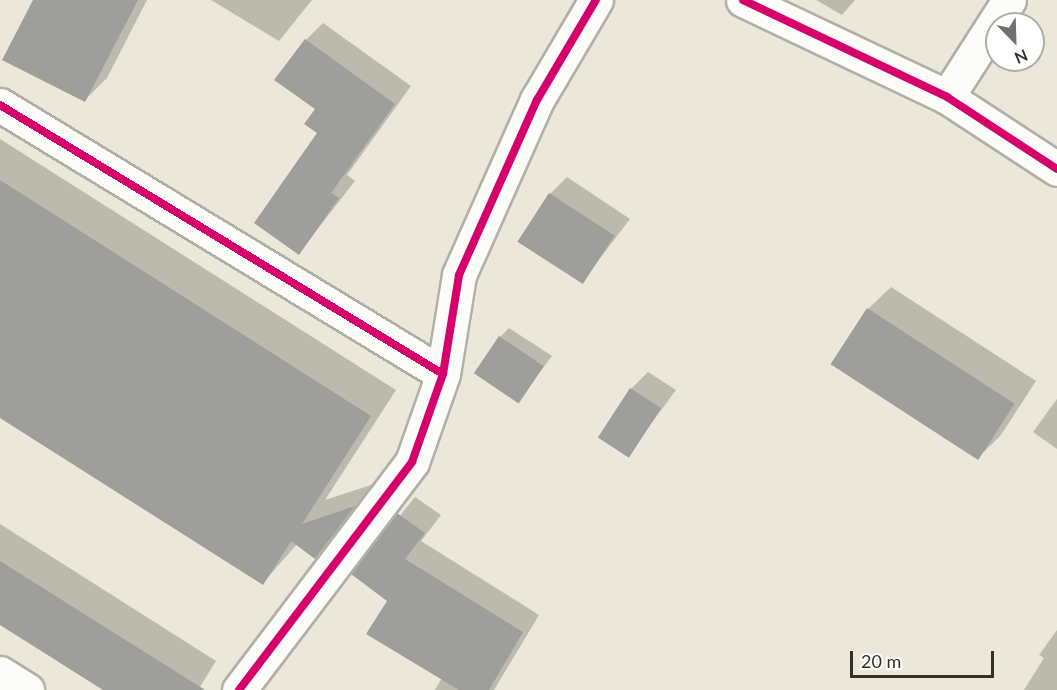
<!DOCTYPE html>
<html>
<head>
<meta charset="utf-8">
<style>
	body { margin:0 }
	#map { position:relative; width:1057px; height:690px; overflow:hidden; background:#ebe8d9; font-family:Lato,sans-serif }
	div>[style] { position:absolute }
	.shadow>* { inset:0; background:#0003 }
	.building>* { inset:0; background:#9e9f9b; transform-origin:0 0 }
	.roads { filter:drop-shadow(2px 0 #b2afa4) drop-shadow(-2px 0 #b2afa4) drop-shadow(0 2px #b2afa4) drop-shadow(0 -2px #b2afa4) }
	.minor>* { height:33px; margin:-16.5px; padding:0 16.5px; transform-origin:16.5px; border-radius:16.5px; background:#fcfcf9 }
	.cycleway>* { height:8px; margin:-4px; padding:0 4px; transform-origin:4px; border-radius:4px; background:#d6006c }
	span { translate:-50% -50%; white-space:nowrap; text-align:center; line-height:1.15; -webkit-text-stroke:6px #fff; paint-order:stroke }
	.north { position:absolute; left:985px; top:12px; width:60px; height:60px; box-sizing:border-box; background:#fff; border:2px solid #adada9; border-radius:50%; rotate:157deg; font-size:16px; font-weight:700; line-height:24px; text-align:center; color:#333127 }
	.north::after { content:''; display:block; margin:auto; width:21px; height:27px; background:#737165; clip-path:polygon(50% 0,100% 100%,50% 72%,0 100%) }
	.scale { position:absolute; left:850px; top:651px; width:144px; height:27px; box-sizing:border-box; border:3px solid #333127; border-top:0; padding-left:8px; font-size:18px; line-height:21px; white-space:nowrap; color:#333127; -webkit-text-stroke:4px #fff; paint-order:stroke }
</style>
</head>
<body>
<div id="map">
	<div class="shadow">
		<div style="clip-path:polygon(35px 0,147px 0,107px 78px,84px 101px)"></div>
		<div style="clip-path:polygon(211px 0,312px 0,279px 41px)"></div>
		<div style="clip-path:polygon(816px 0,855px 0,842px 15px)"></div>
		<div style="clip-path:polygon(323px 23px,411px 86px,347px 175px,355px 181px,299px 253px,319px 132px,306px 40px)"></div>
		<div style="clip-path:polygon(0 139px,396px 390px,325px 500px,377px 483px,315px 557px,297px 544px,263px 583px,0 416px)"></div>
		<div style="clip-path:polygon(567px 177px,630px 219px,582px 282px,550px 194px)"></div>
		<div style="clip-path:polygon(891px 287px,1036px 381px,1001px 435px,979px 457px,868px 309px)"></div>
		<div style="clip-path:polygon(509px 328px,552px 356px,518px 401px,500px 337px)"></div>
		<div style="clip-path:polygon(648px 372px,676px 390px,628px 455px,631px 389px)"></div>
		<div style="clip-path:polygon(1057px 399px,1057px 449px,1033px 432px)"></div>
		<div style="clip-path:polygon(415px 497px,441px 515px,421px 541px,539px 615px,494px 690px,435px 690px,442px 678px,389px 600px,353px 574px)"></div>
		<div style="clip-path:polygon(0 524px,216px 661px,198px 690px,106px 690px,0 623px)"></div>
		<div style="clip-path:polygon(1057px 630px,1057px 690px,1024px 690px,1044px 658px,1039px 655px)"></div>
	</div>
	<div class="building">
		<div style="clip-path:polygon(33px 0,138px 0,85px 102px,2px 60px)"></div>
		<div style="clip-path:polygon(305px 39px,395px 104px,331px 193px,339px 198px,299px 255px,254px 223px,317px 133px,304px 124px,315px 109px,274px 80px)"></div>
		<div style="clip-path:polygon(0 180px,371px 416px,302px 524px,355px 506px,315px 559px,291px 541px,263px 585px,0 418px)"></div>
		<div style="left:549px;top:193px;width:78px;height:58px;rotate:33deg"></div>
		<div style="left:867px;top:308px;width:176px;height:67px;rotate:33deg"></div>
		<div style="left:499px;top:336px;width:54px;height:45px;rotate:34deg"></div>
		<div style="left:630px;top:388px;width:37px;height:59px;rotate:33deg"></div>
		<div style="clip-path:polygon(397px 513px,425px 533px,405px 559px,523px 632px,489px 690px,459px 690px,366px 634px,387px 601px,351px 574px)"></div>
		<div style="clip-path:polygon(0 561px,205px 690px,103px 690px,0 625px)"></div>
	</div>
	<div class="roads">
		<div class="minor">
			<div style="left:743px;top:0;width:226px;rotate:25.4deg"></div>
			<div style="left:947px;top:97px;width:131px;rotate:33.2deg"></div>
			<div style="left:947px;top:97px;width:115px;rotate:-57.4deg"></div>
			<div style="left:0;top:105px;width:518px;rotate:31.27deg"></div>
			<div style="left:0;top:673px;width:32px;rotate:32deg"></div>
			<div style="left:239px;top:690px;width:286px;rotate:-52.8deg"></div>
			<div style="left:412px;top:462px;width:93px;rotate:-70.6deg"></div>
			<div style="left:443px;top:374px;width:100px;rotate:-80.8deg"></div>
			<div style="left:459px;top:275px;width:192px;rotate:-66deg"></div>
			<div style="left:537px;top:100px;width:116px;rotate:-59.5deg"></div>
		</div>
	</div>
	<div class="cycleway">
		<div style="left:743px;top:0;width:226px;rotate:25.4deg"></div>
		<div style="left:947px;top:97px;width:131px;rotate:33.2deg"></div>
		<div style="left:0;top:105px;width:518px;rotate:31.27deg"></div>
		<div style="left:239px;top:690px;width:286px;rotate:-52.8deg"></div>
		<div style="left:412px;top:462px;width:93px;rotate:-70.6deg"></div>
		<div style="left:443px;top:374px;width:100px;rotate:-80.8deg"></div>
		<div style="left:459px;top:275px;width:192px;rotate:-66deg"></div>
		<div style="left:537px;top:100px;width:116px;rotate:-59.5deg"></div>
	</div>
	<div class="north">N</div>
	<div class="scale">20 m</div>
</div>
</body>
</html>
